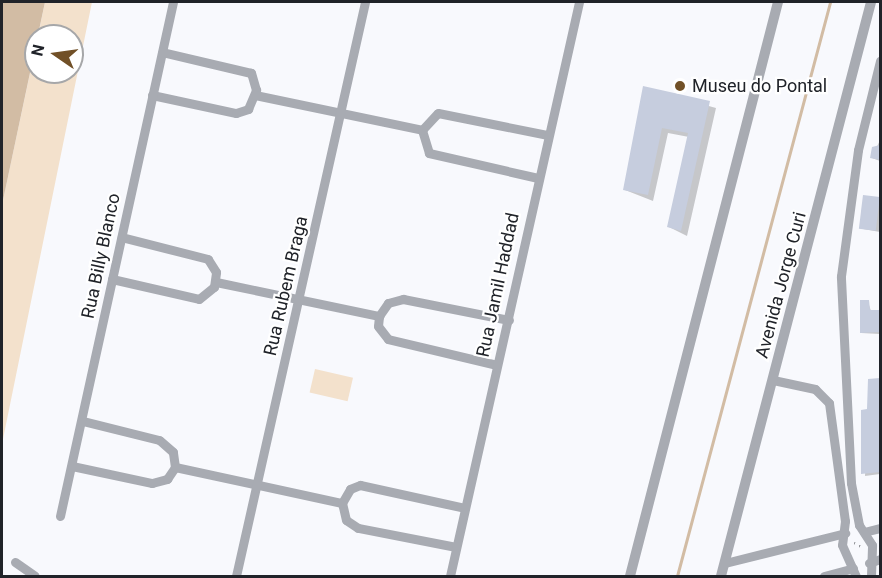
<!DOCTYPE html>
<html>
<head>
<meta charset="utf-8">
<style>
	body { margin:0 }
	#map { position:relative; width:882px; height:578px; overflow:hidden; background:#f8f9fd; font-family:Roboto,sans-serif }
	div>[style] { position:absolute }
	.green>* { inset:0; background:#f3e1cc; transform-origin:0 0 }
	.water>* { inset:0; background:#d2bca4 }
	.shadow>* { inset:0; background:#0003 }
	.stream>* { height:3px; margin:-1.5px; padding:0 1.5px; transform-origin:1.5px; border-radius:1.5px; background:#d2bca4 }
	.building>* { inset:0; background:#c6cdde; transform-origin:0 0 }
	.path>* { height:1.5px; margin-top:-0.75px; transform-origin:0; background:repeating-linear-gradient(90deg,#94969a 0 1.5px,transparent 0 6px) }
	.minor>* { height:9px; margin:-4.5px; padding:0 4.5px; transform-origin:4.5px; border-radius:4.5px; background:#a8abb2 }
	.tertiary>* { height:10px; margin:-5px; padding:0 5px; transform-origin:5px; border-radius:5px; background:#a8abb2 }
	.dots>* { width:16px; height:16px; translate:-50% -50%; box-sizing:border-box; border:3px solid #fff; border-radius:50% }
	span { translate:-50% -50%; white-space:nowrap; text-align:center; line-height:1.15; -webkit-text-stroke:4.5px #fff; paint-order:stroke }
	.poi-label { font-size:18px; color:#202329 }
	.left { translate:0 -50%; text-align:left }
	.street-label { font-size:18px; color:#202329 }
	.frame { position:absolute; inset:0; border:3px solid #202329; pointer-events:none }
	.north { position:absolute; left:24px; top:24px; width:60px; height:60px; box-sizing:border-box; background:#fff; border:2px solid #a6a7a9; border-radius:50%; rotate:283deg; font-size:16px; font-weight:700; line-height:24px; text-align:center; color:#202329 }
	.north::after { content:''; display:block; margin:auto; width:21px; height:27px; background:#715027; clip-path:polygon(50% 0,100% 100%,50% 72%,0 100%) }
</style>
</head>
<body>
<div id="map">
	<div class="green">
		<div style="clip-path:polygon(45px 2px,92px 2px,2px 444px,2px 205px,36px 45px,36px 72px,72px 72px,72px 36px,38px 36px)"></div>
		<div style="left:315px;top:369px;width:39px;height:24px;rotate:13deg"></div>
	</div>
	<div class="water">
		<div style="clip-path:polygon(2px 2px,45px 2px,2px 205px)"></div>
	</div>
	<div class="shadow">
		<div style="clip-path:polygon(644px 88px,716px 108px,687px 236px,669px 227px,689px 137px,668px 133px,653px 201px,625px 190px)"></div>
		<div style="clip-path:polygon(880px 140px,880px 161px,872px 158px)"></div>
		<div style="clip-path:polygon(865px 197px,880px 198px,880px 232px,863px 229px)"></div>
		<div style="clip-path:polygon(868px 302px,871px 311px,880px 311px,880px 334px,861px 333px)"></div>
		<div style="clip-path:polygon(880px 379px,880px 474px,865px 476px,869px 381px)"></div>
	</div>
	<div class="stream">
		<div style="left:677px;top:576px;width:594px;rotate:-75.07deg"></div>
	</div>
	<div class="building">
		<div style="clip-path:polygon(643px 86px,710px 101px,681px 231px,667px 227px,688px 133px,662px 128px,648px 195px,623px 190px)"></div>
		<div style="clip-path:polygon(880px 145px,880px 160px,870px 158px,872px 147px)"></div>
		<div style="left:863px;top:195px;width:17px;height:34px;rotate:7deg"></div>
		<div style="clip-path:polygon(860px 300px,869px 300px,870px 310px,880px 310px,880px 332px,860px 333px)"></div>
		<div style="clip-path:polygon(880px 378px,880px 472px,861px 474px,861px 410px,867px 409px,868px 379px)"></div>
	</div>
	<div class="path">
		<div style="left:854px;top:543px;width:8px;rotate:30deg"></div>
	</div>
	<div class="minor">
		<div style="left:152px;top:95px;width:86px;rotate:12.1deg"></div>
		<div style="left:236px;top:113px;width:13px;rotate:-18deg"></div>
		<div style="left:248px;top:109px;width:21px;rotate:-67deg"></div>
		<div style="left:256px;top:90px;width:18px;rotate:-106deg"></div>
		<div style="left:251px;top:73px;width:91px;rotate:-166.7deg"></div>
		<div style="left:255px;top:95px;width:171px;rotate:11.8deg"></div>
		<div style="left:538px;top:178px;width:112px;rotate:-167.1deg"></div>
		<div style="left:429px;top:153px;width:24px;rotate:-107deg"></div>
		<div style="left:422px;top:130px;width:23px;rotate:-47deg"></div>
		<div style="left:438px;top:113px;width:111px;rotate:11.4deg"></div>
		<div style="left:112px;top:279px;width:89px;rotate:12.9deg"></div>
		<div style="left:199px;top:299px;width:19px;rotate:-39deg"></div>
		<div style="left:214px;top:287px;width:15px;rotate:-82deg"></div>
		<div style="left:216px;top:272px;width:15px;rotate:-122deg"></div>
		<div style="left:208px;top:259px;width:89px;rotate:-165.7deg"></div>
		<div style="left:216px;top:282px;width:167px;rotate:11.8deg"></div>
		<div style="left:497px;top:365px;width:112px;rotate:-166.6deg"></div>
		<div style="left:388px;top:339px;width:16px;rotate:-128deg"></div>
		<div style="left:378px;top:326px;width:10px;rotate:-84deg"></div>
		<div style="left:379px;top:316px;width:16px;rotate:-55deg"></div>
		<div style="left:388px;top:303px;width:16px;rotate:-15deg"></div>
		<div style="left:403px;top:299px;width:108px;rotate:11.2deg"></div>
		<div style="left:773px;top:380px;width:43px;rotate:12.1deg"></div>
		<div style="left:815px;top:389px;width:20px;rotate:45deg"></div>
		<div style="left:829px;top:403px;width:119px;rotate:82.3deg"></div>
		<div style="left:845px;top:521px;width:24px;rotate:97deg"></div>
		<div style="left:842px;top:545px;width:34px;rotate:66deg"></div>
		<div style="left:72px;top:466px;width:82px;rotate:12deg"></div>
		<div style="left:152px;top:483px;width:16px;rotate:-15deg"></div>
		<div style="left:167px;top:479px;width:14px;rotate:-56deg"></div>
		<div style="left:175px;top:467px;width:15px;rotate:-98deg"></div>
		<div style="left:173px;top:452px;width:18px;rotate:-139deg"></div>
		<div style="left:159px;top:440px;width:78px;rotate:-166deg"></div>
		<div style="left:175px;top:467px;width:171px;rotate:12.2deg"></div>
		<div style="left:60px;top:516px;width:526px;rotate:-77.6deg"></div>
		<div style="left:864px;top:532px;width:16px;rotate:-14deg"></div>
		<div style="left:456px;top:547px;width:100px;rotate:-169deg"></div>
		<div style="left:358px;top:528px;width:14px;rotate:-146deg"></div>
		<div style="left:346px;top:520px;width:17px;rotate:-103deg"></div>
		<div style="left:342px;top:503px;width:16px;rotate:-60deg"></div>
		<div style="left:350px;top:489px;width:11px;rotate:-22deg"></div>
		<div style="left:360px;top:485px;width:107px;rotate:12.4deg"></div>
		<div style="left:15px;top:562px;width:24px;rotate:35deg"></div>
		<div style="left:725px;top:563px;width:124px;rotate:-14deg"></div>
		<div style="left:869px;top:563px;width:12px;rotate:-20deg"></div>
		<div style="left:236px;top:576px;width:588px;rotate:-77.33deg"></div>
		<div style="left:450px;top:576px;width:588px;rotate:-77.33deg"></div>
		<div style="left:824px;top:576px;width:30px;rotate:-15deg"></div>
		<div style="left:871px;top:576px;width:31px;rotate:-88deg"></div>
		<div style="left:872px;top:545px;width:24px;rotate:-123deg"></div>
		<div style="left:859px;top:525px;width:43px;rotate:-100.8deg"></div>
		<div style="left:851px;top:483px;width:207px;rotate:-92.8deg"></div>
		<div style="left:841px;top:276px;width:127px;rotate:-82.3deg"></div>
		<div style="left:858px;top:150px;width:92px;rotate:-76.1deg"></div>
	</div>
	<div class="tertiary">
		<div style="left:630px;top:576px;width:593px;rotate:-75.54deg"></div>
		<div style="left:721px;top:576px;width:593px;rotate:-75.35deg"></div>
	</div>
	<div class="dots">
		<div style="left:680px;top:86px;background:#715027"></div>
	</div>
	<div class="poi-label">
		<span class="left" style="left:692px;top:86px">Museu do Pontal</span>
	</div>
	<div class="street-label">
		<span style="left:101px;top:256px;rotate:-78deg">Rua Billy Blanco</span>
		<span style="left:498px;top:285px;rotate:-78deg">Rua Jamil Haddad</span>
		<span style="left:781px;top:285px;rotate:-75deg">Avenida Jorge Curi</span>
		<span style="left:286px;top:286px;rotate:-77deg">Rua Rubem Braga</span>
	</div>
	<div class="frame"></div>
	<div class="north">N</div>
</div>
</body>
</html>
